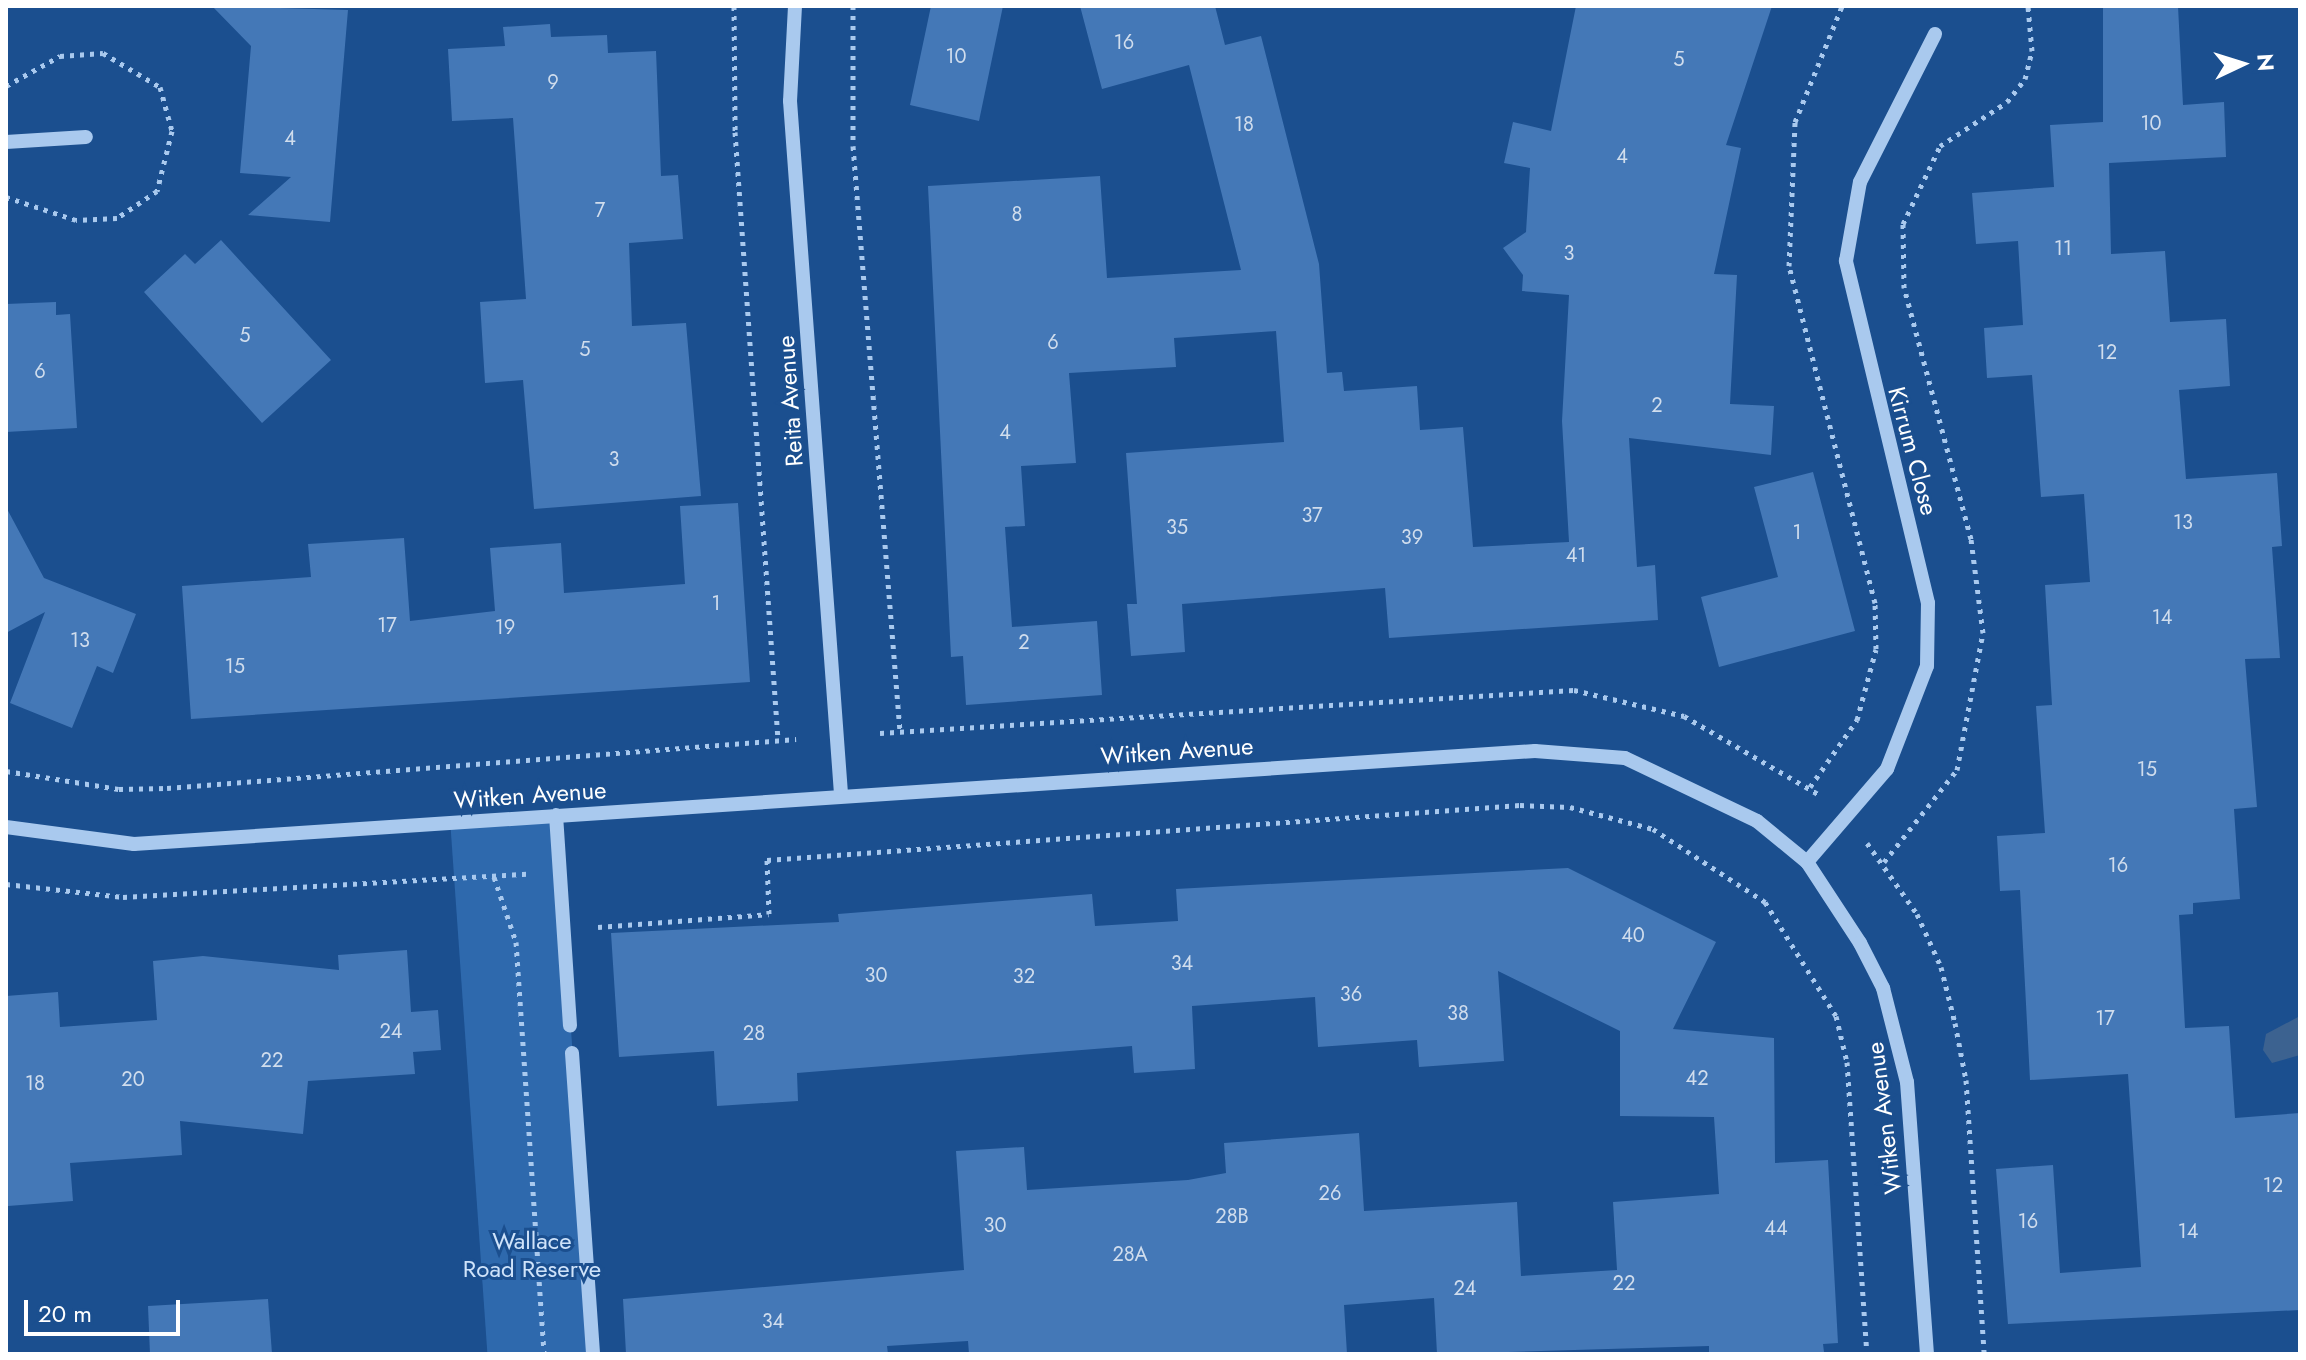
<!DOCTYPE html>
<html>
<head>
<meta charset="utf-8">
<style>
	body { margin:0 }
	#map { position:relative; width:2306px; height:1360px; overflow:hidden; background:#1b4f8f; font-family:Jost,sans-serif }
	div>[style] { position:absolute }
	.green>* { inset:0; background:#2e69ad; transform-origin:0 0 }
	.water>* { inset:0; background:#3c6290 }
	.building>* { inset:0; background:#4478b7 }
	.path>* { height:5px; margin-top:-2.5px; transform-origin:0; background:repeating-linear-gradient(90deg,#a9c9ee 0 4px,transparent 0 10px) }
	.minor>* { height:14px; margin:-7px; padding:0 7px; transform-origin:7px; border-radius:7px; background:#a9c9ee }
	span { translate:-50% -50%; white-space:nowrap; text-align:center; line-height:1.15; -webkit-text-stroke:6px #1b4f8f; paint-order:stroke }
	.number-label { font-size:20px; color:#d0dded }
	.number-label span { -webkit-text-stroke-width:0 }
	.street-label { font-size:24px; color:#fff }
	.park-label { font-size:24px; color:#cfe3fa }
	.frame { position:absolute; inset:0; border:8px solid #fff; pointer-events:none }
	.north { position:absolute; left:2202px; top:24px; width:80px; height:80px; -webkit-text-stroke:6px #1b4f8f; paint-order:stroke; rotate:86deg; font-size:22px; font-weight:700; line-height:32px; text-align:center; color:#fff }
	.north::after { content:''; display:block; margin:auto; width:28px; height:36px; background:#fff; clip-path:polygon(50% 0,100% 100%,50% 72%,0 100%) }
	.scale { position:absolute; left:24px; top:1300px; width:156px; height:36px; box-sizing:border-box; border:4px solid #fff; border-top:0; padding-left:10px; font-size:24px; line-height:28px; white-space:nowrap; color:#fff; -webkit-text-stroke:6px #1b4f8f; paint-order:stroke }
</style>
</head>
<body>
<div id="map">
	<div class="green">
		<div style="left:556px;top:815px;width:540px;height:106px;rotate:86deg"></div>
	</div>
	<div class="water">
		<div style="clip-path:polygon(2300px 1016px,2300px 1055px,2272px 1063px,2263px 1050px,2266px 1034px)"></div>
	</div>
	<div class="building">
		<div style="clip-path:polygon(212px 6px,348px 10px,330px 222px,248px 215px,291px 177px,240px 173px,251px 46px)"></div>
		<div style="clip-path:polygon(931px 6px,1003px 6px,979px 121px,910px 105px)"></div>
		<div style="clip-path:polygon(1080px 6px,1215px 6px,1225px 45px,1261px 36px,1319px 264px,1327px 373px,1342px 372px,1344px 391px,1417px 386px,1420px 430px,1463px 427px,1473px 547px,1569px 542px,1562px 421px,1569px 295px,1522px 291px,1523px 275px,1503px 248px,1526px 232px,1530px 168px,1504px 163px,1513px 122px,1551px 131px,1576px 6px,1772px 6px,1726px 145px,1741px 148px,1714px 274px,1737px 275px,1730px 404px,1774px 406px,1771px 455px,1629px 438px,1637px 567px,1655px 565px,1658px 620px,1389px 638px,1385px 588px,1182px 604px,1185px 652px,1131px 656px,1127px 604px,1137px 604px,1126px 453px,1284px 442px,1276px 331px,1174px 338px,1176px 367px,1069px 373px,1076px 463px,1021px 466px,1025px 526px,1005px 527px,1012px 627px,1097px 621px,1102px 695px,966px 705px,963px 656px,951px 657px,928px 186px,1100px 176px,1107px 278px,1241px 270px,1189px 65px,1102px 89px)"></div>
		<div style="clip-path:polygon(2103px 6px,2178px 6px,2183px 105px,2224px 102px,2226px 157px,2109px 163px,2111px 254px,2165px 251px,2170px 322px,2226px 319px,2230px 386px,2179px 390px,2186px 479px,2277px 473px,2282px 546px,2272px 547px,2280px 658px,2245px 659px,2257px 807px,2234px 809px,2240px 899px,2193px 903px,2193px 914px,2179px 915px,2185px 1028px,2229px 1026px,2235px 1118px,2300px 1113px,2300px 1310px,2008px 1324px,1996px 1169px,2053px 1165px,2060px 1273px,2141px 1267px,2128px 1074px,2030px 1080px,2020px 890px,2000px 891px,1997px 836px,2045px 833px,2036px 706px,2052px 705px,2045px 585px,2090px 582px,2084px 494px,2041px 497px,2032px 375px,1987px 378px,1984px 328px,2023px 325px,2018px 241px,1976px 244px,1972px 193px,2054px 187px,2050px 125px,2103px 122px)"></div>
		<div style="clip-path:polygon(550px 24px,551px 37px,607px 35px,608px 53px,656px 51px,661px 176px,678px 175px,683px 239px,629px 243px,632px 326px,686px 323px,701px 496px,534px 509px,523px 380px,485px 383px,480px 302px,526px 299px,513px 118px,452px 121px,448px 49px,505px 46px,503px 27px)"></div>
		<div style="clip-path:polygon(221px 240px,331px 360px,262px 423px,144px 292px,185px 254px,195px 264px)"></div>
		<div style="clip-path:polygon(56px 302px,56px 315px,70px 314px,77px 428px,6px 432px,6px 304px)"></div>
		<div style="clip-path:polygon(1813px 472px,1855px 631px,1719px 667px,1701px 597px,1778px 577px,1754px 487px)"></div>
		<div style="clip-path:polygon(738px 503px,750px 682px,191px 719px,182px 586px,311px 577px,308px 544px,404px 538px,410px 621px,495px 611px,490px 548px,561px 543px,564px 593px,685px 584px,680px 506px)"></div>
		<div style="clip-path:polygon(6px 507px,44px 578px,136px 614px,113px 673px,97px 666px,72px 728px,10px 703px,45px 612px,6px 633px)"></div>
		<div style="clip-path:polygon(1568px 868px,1716px 942px,1673px 1029px,1774px 1038px,1775px 1163px,1828px 1160px,1838px 1343px,1823px 1344px,1824px 1352px,1709px 1352px,1709px 1346px,1437px 1354px,1434px 1298px,1344px 1305px,1347px 1354px,969px 1354px,968px 1341px,887px 1346px,888px 1354px,626px 1354px,623px 1299px,964px 1270px,956px 1151px,1024px 1147px,1027px 1190px,1188px 1180px,1226px 1173px,1224px 1143px,1359px 1133px,1364px 1211px,1517px 1202px,1521px 1276px,1617px 1270px,1613px 1202px,1719px 1194px,1714px 1117px,1620px 1116px,1620px 1031px,1498px 971px,1504px 1061px,1419px 1067px,1417px 1040px,1318px 1047px,1315px 997px,1192px 1006px,1195px 1069px,1134px 1073px,1132px 1046px,797px 1073px,798px 1101px,717px 1106px,714px 1051px,619px 1057px,611px 933px,839px 922px,838px 914px,1092px 894px,1095px 926px,1178px 921px,1176px 889px)"></div>
		<div style="clip-path:polygon(407px 950px,411px 1012px,438px 1010px,441px 1050px,413px 1052px,415px 1074px,308px 1081px,303px 1134px,180px 1121px,182px 1155px,70px 1163px,73px 1201px,8px 1206px,6px 996px,58px 992px,60px 1027px,157px 1020px,153px 961px,203px 956px,339px 970px,338px 955px)"></div>
		<div style="clip-path:polygon(268px 1299px,272px 1354px,150px 1354px,148px 1306px)"></div>
	</div>
	<div class="path">
		<div style="left:734px;top:6px;width:126px;rotate:89.5deg"></div>
		<div style="left:735px;top:132px;width:609px;rotate:85.95deg"></div>
		<div style="left:853px;top:6px;width:140px;rotate:90deg"></div>
		<div style="left:853px;top:146px;width:587px;rotate:85.41deg"></div>
		<div style="left:6px;top:86px;width:62px;rotate:-29.1deg"></div>
		<div style="left:60px;top:56px;width:43px;rotate:-4deg"></div>
		<div style="left:103px;top:53px;width:66px;rotate:30.8deg"></div>
		<div style="left:160px;top:87px;width:46px;rotate:74.7deg"></div>
		<div style="left:172px;top:131px;width:62px;rotate:104deg"></div>
		<div style="left:157px;top:191px;width:48px;rotate:146deg"></div>
		<div style="left:117px;top:218px;width:41px;rotate:177.2deg"></div>
		<div style="left:76px;top:220px;width:74px;rotate:-161.8deg"></div>
		<div style="left:880px;top:733px;width:695px;rotate:-3.55deg"></div>
		<div style="left:1574px;top:690px;width:113px;rotate:13.3deg"></div>
		<div style="left:1684px;top:716px;width:157px;rotate:30.2deg"></div>
		<div style="left:6px;top:771px;width:114px;rotate:9.1deg"></div>
		<div style="left:119px;top:789px;width:48px;rotate:-1.2deg"></div>
		<div style="left:167px;top:788px;width:631px;rotate:-4.45deg"></div>
		<div style="left:1810px;top:787px;width:82px;rotate:-55deg"></div>
		<div style="left:1857px;top:720px;width:73px;rotate:-75deg"></div>
		<div style="left:1876px;top:649px;width:46px;rotate:-91.2deg"></div>
		<div style="left:1875px;top:603px;width:348px;rotate:-104.3deg"></div>
		<div style="left:1789px;top:266px;width:144px;rotate:-87.6deg"></div>
		<div style="left:1795px;top:122px;width:125px;rotate:-67.9deg"></div>
		<div style="left:1867px;top:843px;width:87px;rotate:54.8deg"></div>
		<div style="left:1917px;top:914px;width:58px;rotate:65.6deg"></div>
		<div style="left:1941px;top:967px;width:58px;rotate:76deg"></div>
		<div style="left:1955px;top:1023px;width:58px;rotate:79.1deg"></div>
		<div style="left:1966px;top:1080px;width:275px;rotate:86.2deg"></div>
		<div style="left:1884px;top:862px;width:117px;rotate:-51.6deg"></div>
		<div style="left:1957px;top:770px;width:139px;rotate:-79.3deg"></div>
		<div style="left:1983px;top:633px;width:95px;rotate:-97.3deg"></div>
		<div style="left:1971px;top:539px;width:260px;rotate:-104.9deg"></div>
		<div style="left:1904px;top:288px;width:64px;rotate:-90.9deg"></div>
		<div style="left:1903px;top:224px;width:86px;rotate:-64.6deg"></div>
		<div style="left:1940px;top:146px;width:80px;rotate:-33.3deg"></div>
		<div style="left:2007px;top:102px;width:29px;rotate:-52deg"></div>
		<div style="left:2025px;top:79px;width:29px;rotate:-76deg"></div>
		<div style="left:2032px;top:51px;width:45px;rotate:-95.1deg"></div>
		<div style="left:494px;top:877px;width:69px;rotate:71.3deg"></div>
		<div style="left:516px;top:942px;width:413px;rotate:86.1deg"></div>
		<div style="left:6px;top:884px;width:118px;rotate:6.3deg"></div>
		<div style="left:123px;top:897px;width:405px;rotate:-3.3deg"></div>
		<div style="left:598px;top:927px;width:171px;rotate:-4.3deg"></div>
		<div style="left:769px;top:914px;width:54px;rotate:-92.1deg"></div>
		<div style="left:767px;top:860px;width:755px;rotate:-4.18deg"></div>
		<div style="left:1520px;top:805px;width:50px;rotate:2.3deg"></div>
		<div style="left:1570px;top:807px;width:86px;rotate:14.8deg"></div>
		<div style="left:1653px;top:829px;width:134px;rotate:33.1deg"></div>
		<div style="left:1765px;top:902px;width:134px;rotate:58.1deg"></div>
		<div style="left:1836px;top:1016px;width:47px;rotate:76.6deg"></div>
		<div style="left:1847px;top:1062px;width:293px;rotate:86.1deg"></div>
	</div>
	<div class="minor">
		<div style="left:795px;top:6px;width:95px;rotate:93deg"></div>
		<div style="left:790px;top:101px;width:695px;rotate:85.79deg"></div>
		<div style="left:6px;top:142px;width:80px;rotate:-3.6deg"></div>
		<div style="left:556px;top:815px;width:211px;rotate:86.2deg"></div>
		<div style="left:6px;top:827px;width:129px;rotate:7.6deg"></div>
		<div style="left:134px;top:844px;width:1404px;rotate:-3.8deg"></div>
		<div style="left:1535px;top:751px;width:90px;rotate:4.4deg"></div>
		<div style="left:1625px;top:758px;width:146px;rotate:25.5deg"></div>
		<div style="left:1757px;top:821px;width:65px;rotate:39.4deg"></div>
		<div style="left:1807px;top:862px;width:97px;rotate:56.8deg"></div>
		<div style="left:1860px;top:943px;width:51px;rotate:62.9deg"></div>
		<div style="left:1883px;top:988px;width:97px;rotate:75.7deg"></div>
		<div style="left:1907px;top:1082px;width:273px;rotate:85.8deg"></div>
		<div style="left:1807px;top:862px;width:123px;rotate:-49.3deg"></div>
		<div style="left:1887px;top:769px;width:110px;rotate:-68.8deg"></div>
		<div style="left:1927px;top:666px;width:63px;rotate:-89.1deg"></div>
		<div style="left:1928px;top:603px;width:352px;rotate:-103.5deg"></div>
		<div style="left:1846px;top:261px;width:80px;rotate:-80deg"></div>
		<div style="left:1860px;top:182px;width:166px;rotate:-63.1deg"></div>
		<div style="left:572px;top:1053px;width:302px;rotate:86deg"></div>
	</div>
	<div class="number-label">
		<span style="left:1124px;top:42px">16</span>
		<span style="left:956px;top:56px">10</span>
		<span style="left:1679px;top:59px">5</span>
		<span style="left:553px;top:82px">9</span>
		<span style="left:2151px;top:123px">10</span>
		<span style="left:1244px;top:124px">18</span>
		<span style="left:290px;top:138px">4</span>
		<span style="left:1622px;top:156px">4</span>
		<span style="left:600px;top:210px">7</span>
		<span style="left:1017px;top:214px">8</span>
		<span style="left:2063px;top:248px">11</span>
		<span style="left:1569px;top:253px">3</span>
		<span style="left:245px;top:335px">5</span>
		<span style="left:1053px;top:342px">6</span>
		<span style="left:585px;top:349px">5</span>
		<span style="left:2107px;top:352px">12</span>
		<span style="left:40px;top:371px">6</span>
		<span style="left:1657px;top:405px">2</span>
		<span style="left:1005px;top:432px">4</span>
		<span style="left:614px;top:459px">3</span>
		<span style="left:1312px;top:515px">37</span>
		<span style="left:2183px;top:522px">13</span>
		<span style="left:1177px;top:527px">35</span>
		<span style="left:1797px;top:532px">1</span>
		<span style="left:1412px;top:537px">39</span>
		<span style="left:1576px;top:555px">41</span>
		<span style="left:716px;top:603px">1</span>
		<span style="left:2162px;top:617px">14</span>
		<span style="left:387px;top:625px">17</span>
		<span style="left:505px;top:627px">19</span>
		<span style="left:80px;top:640px">13</span>
		<span style="left:1024px;top:642px">2</span>
		<span style="left:235px;top:666px">15</span>
		<span style="left:2147px;top:769px">15</span>
		<span style="left:2118px;top:865px">16</span>
		<span style="left:1633px;top:935px">40</span>
		<span style="left:1182px;top:963px">34</span>
		<span style="left:876px;top:975px">30</span>
		<span style="left:1024px;top:976px">32</span>
		<span style="left:1351px;top:994px">36</span>
		<span style="left:1458px;top:1013px">38</span>
		<span style="left:2105px;top:1018px">17</span>
		<span style="left:391px;top:1031px">24</span>
		<span style="left:754px;top:1033px">28</span>
		<span style="left:272px;top:1060px">22</span>
		<span style="left:1697px;top:1078px">42</span>
		<span style="left:133px;top:1079px">20</span>
		<span style="left:35px;top:1083px">18</span>
		<span style="left:2273px;top:1185px">12</span>
		<span style="left:1330px;top:1193px">26</span>
		<span style="left:1232px;top:1216px">28B</span>
		<span style="left:2028px;top:1221px">16</span>
		<span style="left:995px;top:1225px">30</span>
		<span style="left:1776px;top:1228px">44</span>
		<span style="left:2188px;top:1231px">14</span>
		<span style="left:1130px;top:1254px">28A</span>
		<span style="left:1624px;top:1283px">22</span>
		<span style="left:1465px;top:1288px">24</span>
		<span style="left:773px;top:1321px">34</span>
	</div>
	<div class="street-label">
		<span style="left:790px;top:401px;rotate:-94deg">Reita Avenue</span>
		<span style="left:1913px;top:451px;rotate:75deg">Kirrum Close</span>
		<span style="left:1177px;top:751px;rotate:-4deg">Witken Avenue</span>
		<span style="left:530px;top:795px;rotate:-4deg">Witken Avenue</span>
		<span style="left:1884px;top:1118px;rotate:-97deg">Witken Avenue</span>
	</div>
	<div class="park-label">
		<span style="left:532px;top:1255px">Wallace<br>Road Reserve</span>
	</div>
	<div class="frame"></div>
	<div class="north">N</div>
	<div class="scale">20 m</div>
</div>
</body>
</html>
